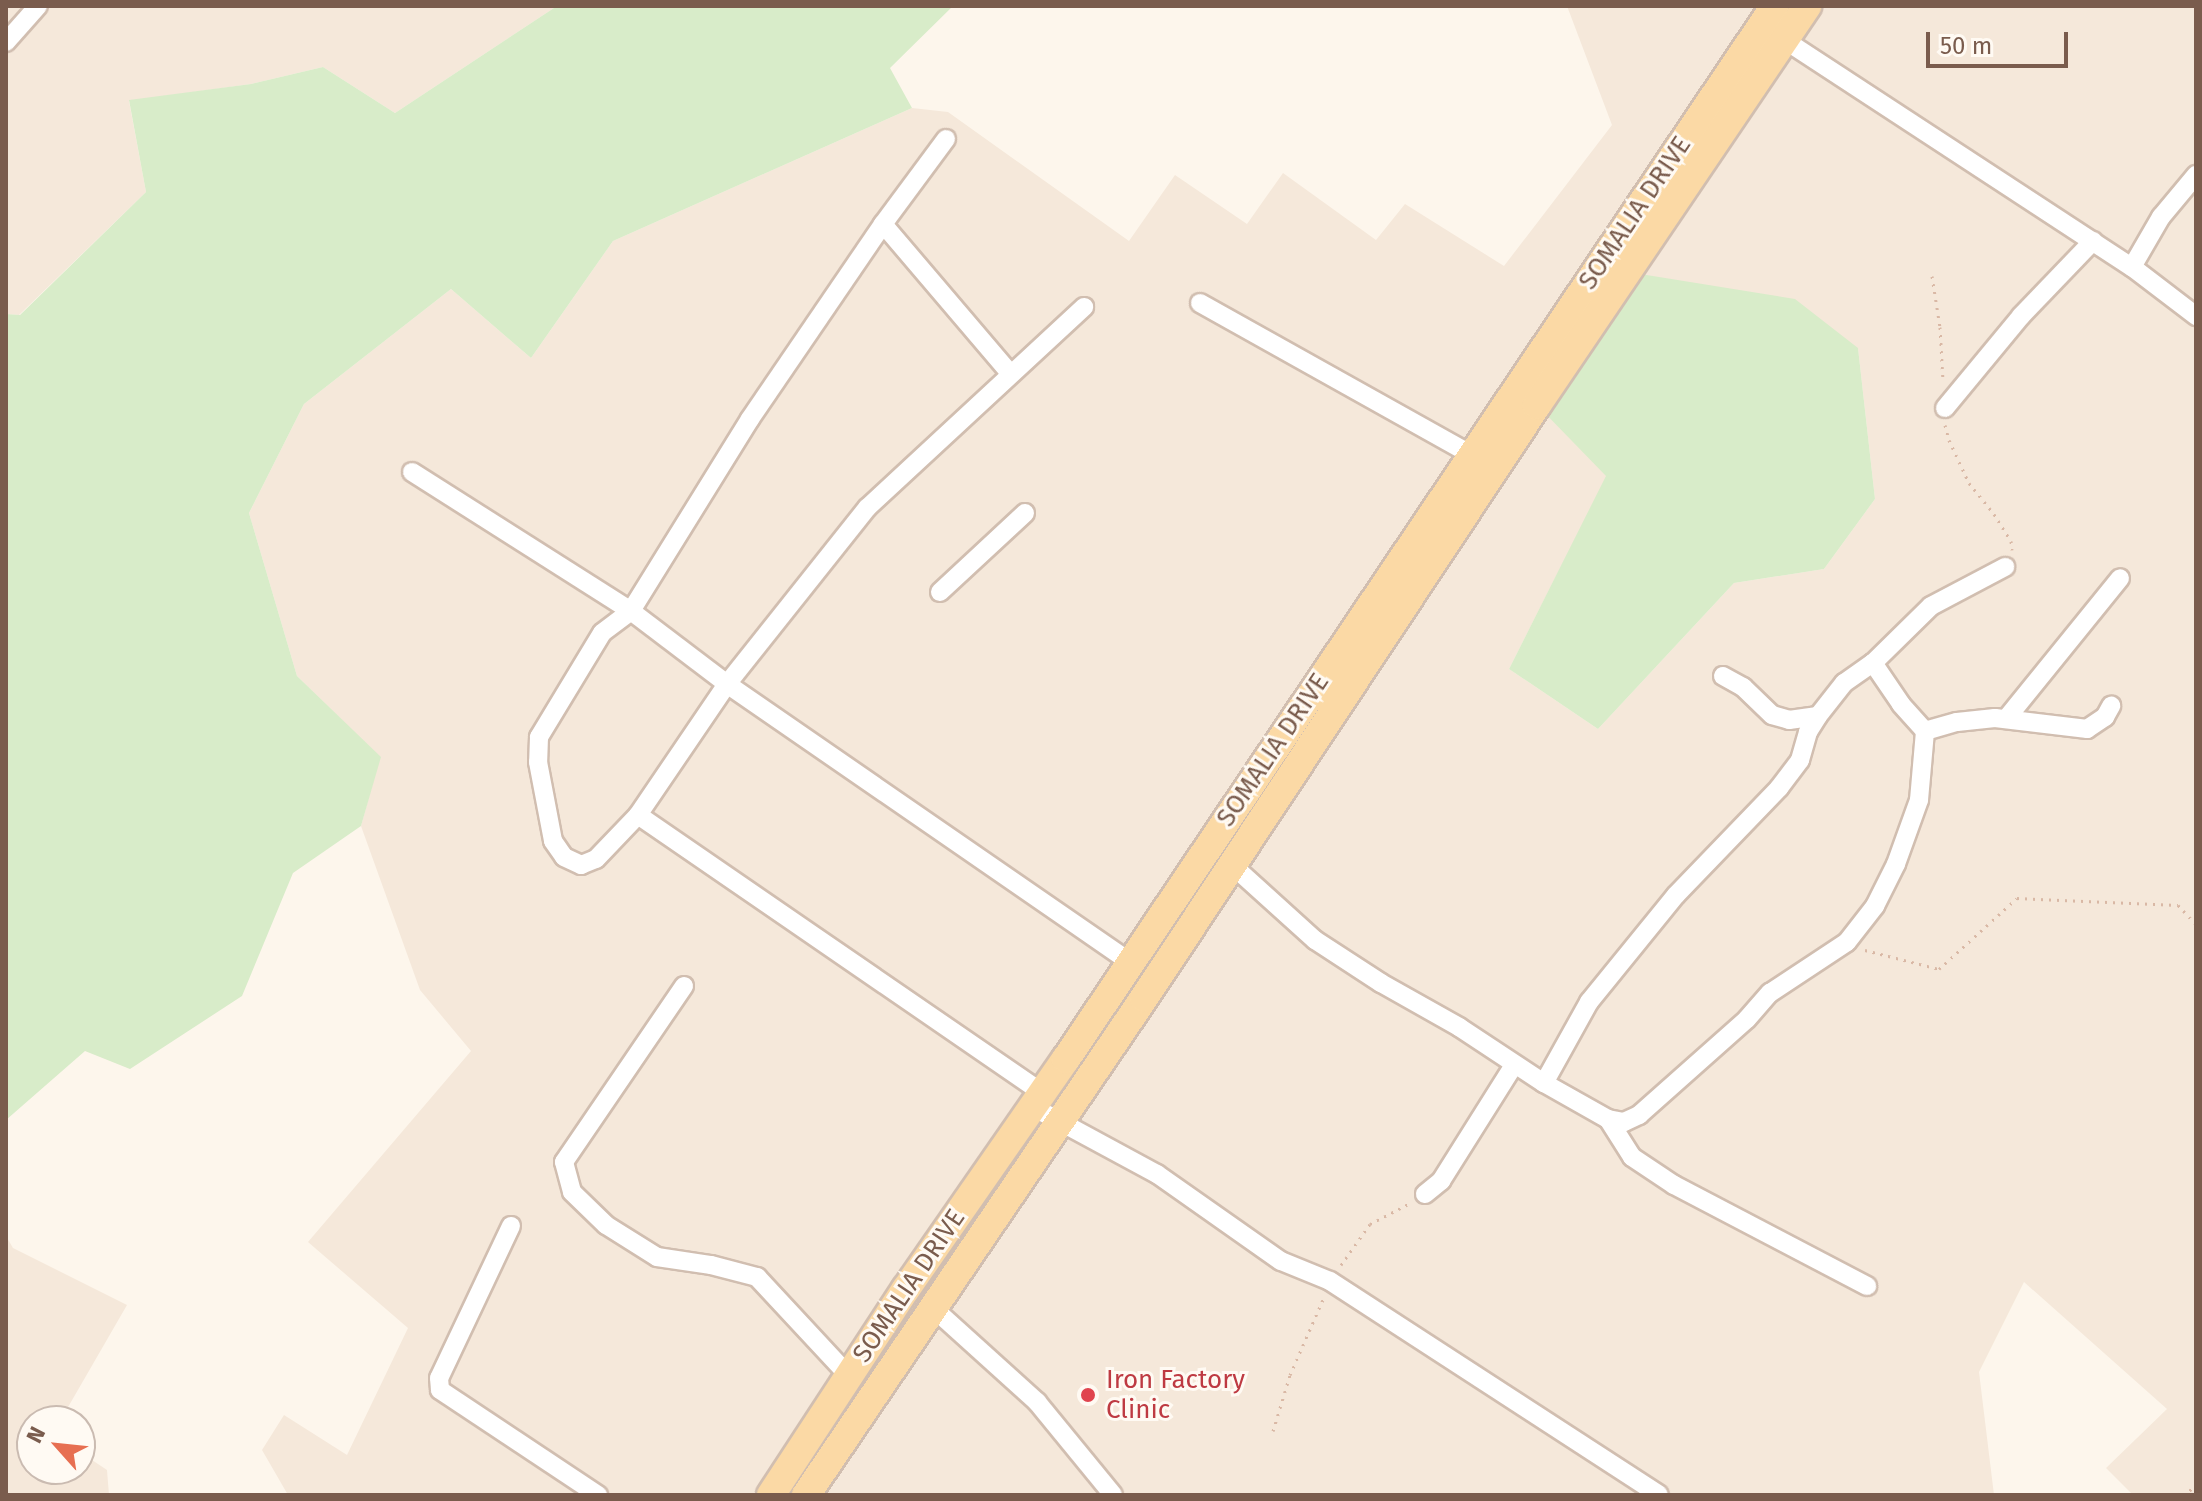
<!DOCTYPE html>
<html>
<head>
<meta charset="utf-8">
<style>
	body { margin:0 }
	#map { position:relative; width:2202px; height:1501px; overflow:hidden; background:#fdf6ec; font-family:"Fira Sans",sans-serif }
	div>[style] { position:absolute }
	.residential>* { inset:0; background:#f5e8da }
	.green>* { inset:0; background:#d8ecc9 }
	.path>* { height:3px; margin-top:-1.5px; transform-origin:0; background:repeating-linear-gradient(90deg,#d9b8a5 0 2px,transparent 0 8px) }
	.roads { filter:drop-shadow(2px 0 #d1beb0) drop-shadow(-2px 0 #d1beb0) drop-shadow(0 2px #d1beb0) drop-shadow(0 -2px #d1beb0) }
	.street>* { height:18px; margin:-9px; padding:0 9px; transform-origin:9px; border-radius:9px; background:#fff }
	.primary>* { height:28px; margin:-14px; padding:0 14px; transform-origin:14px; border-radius:14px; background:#fbd9a5 }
	.dots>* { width:22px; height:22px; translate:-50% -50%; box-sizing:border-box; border:4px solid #fffaf3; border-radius:50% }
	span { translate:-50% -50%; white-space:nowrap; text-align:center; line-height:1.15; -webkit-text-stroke:6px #fffaf3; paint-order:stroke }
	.street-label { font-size:26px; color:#7a5c4d }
	.health-label { font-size:26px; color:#be3a42 }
	.left { translate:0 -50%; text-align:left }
	.frame { position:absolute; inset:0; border:8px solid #7a5c4d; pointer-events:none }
	.north { position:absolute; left:16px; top:1405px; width:80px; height:80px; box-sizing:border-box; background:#fffaf3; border:2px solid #cabbb1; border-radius:50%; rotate:297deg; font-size:22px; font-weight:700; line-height:32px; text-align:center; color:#7a5c4d }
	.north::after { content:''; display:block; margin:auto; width:28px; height:36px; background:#e76f51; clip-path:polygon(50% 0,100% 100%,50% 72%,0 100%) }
	.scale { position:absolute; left:1926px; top:32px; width:142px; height:36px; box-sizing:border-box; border:4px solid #7a5c4d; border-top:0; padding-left:10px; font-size:24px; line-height:28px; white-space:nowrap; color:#7a5c4d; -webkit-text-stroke:6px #fffaf3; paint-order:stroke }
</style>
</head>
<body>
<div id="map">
	<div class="residential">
		<div style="clip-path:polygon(6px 6px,557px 6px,395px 113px,323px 67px,251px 84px,129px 101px,146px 192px,19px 315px,6px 314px)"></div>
		<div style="clip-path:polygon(evenodd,1567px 6px,2196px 6px,2196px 1495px,2133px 1495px,2106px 1468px,2167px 1409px,2024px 1282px,1979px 1372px,1994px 1495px,288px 1495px,262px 1450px,284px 1415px,347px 1455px,408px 1328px,308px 1242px,471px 1051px,420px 990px,361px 826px,380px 757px,297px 676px,249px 513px,304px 404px,451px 289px,531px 358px,613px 241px,912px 108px,948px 112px,1129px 241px,1175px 175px,1247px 224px,1283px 173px,1376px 240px,1405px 204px,1504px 266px,1612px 125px,1567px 6px,1858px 348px,1875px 499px,1824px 569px,1734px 583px,1598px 729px,1509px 669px,1607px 476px,1858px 348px)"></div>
		<div style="clip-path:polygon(6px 1236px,13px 1248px,127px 1305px,60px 1421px,32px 1421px,32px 1469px,80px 1469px,80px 1452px,107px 1470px,109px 1495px,6px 1495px)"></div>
	</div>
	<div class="green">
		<div style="clip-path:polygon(557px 6px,953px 6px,890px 68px,912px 108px,613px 241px,531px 358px,451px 289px,304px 404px,249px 513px,297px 676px,381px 757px,361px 826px,293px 873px,242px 996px,130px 1069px,85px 1051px,6px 1120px,6px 314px,20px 315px,146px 192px,129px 100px,251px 84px,323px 67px,395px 113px)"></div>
		<div style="clip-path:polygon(1628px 272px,1795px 299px,1858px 348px,1875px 499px,1824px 569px,1734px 583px,1598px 729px,1509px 669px,1606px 476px,1537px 405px)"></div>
	</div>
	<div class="path">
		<div style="left:1932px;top:276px;width:52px;rotate:81.1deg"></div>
		<div style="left:1940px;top:327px;width:54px;rotate:86.8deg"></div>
		<div style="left:1945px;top:425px;width:16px;rotate:75deg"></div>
		<div style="left:1949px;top:440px;width:47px;rotate:65.1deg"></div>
		<div style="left:1969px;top:483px;width:40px;rotate:51deg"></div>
		<div style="left:1994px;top:514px;width:32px;rotate:58deg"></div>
		<div style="left:2011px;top:541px;width:9px;rotate:84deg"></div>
		<div style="left:1865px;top:950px;width:76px;rotate:14.4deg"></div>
		<div style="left:1939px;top:969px;width:105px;rotate:-42.3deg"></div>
		<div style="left:2017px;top:898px;width:161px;rotate:2.5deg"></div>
		<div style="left:2178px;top:905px;width:26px;rotate:47deg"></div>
		<div style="left:1341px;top:1265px;width:50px;rotate:-54.7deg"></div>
		<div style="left:1370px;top:1224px;width:45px;rotate:-27.7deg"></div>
		<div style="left:1273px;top:1431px;width:59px;rotate:-73.1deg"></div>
		<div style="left:1290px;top:1375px;width:85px;rotate:-66.4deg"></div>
		<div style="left:2183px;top:1495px;width:16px;rotate:-35deg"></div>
	</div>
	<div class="roads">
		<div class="street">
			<div style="left:1783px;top:39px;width:417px;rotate:33.2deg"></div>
			<div style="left:2132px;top:267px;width:81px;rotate:37.4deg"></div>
			<div style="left:6px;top:42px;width:48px;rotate:-48.4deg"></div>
			<div style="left:946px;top:139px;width:106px;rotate:126.5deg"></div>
			<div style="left:883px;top:224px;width:236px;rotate:124.3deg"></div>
			<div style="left:750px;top:419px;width:226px;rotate:121.8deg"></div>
			<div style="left:631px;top:611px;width:36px;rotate:143deg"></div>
			<div style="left:602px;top:633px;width:122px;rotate:121.2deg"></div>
			<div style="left:539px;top:737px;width:25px;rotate:92deg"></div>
			<div style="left:538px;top:762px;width:80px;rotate:79.2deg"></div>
			<div style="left:553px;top:841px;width:19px;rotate:55deg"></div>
			<div style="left:564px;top:857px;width:19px;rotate:25deg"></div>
			<div style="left:581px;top:865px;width:16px;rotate:-22deg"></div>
			<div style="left:596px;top:859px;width:61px;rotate:-46.3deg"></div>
			<div style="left:638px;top:815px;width:158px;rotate:-55.8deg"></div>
			<div style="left:727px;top:684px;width:225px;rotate:-51.5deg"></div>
			<div style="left:867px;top:508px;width:296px;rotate:-42.8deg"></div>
			<div style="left:883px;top:224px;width:196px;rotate:49.6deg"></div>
			<div style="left:2132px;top:267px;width:58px;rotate:-59.9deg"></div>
			<div style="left:2161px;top:217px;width:55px;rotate:-50.2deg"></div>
			<div style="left:1200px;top:303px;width:312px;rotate:29.2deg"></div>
			<div style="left:1945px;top:408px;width:119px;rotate:-50.4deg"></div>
			<div style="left:2021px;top:316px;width:104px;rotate:-46.2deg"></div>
			<div style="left:412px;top:472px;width:259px;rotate:32.4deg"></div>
			<div style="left:631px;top:611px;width:121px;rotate:37.2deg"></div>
			<div style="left:727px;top:684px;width:490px;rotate:34.6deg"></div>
			<div style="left:940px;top:592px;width:116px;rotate:-42.9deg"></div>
			<div style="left:1723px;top:676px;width:23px;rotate:29deg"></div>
			<div style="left:1743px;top:687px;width:40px;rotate:44deg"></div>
			<div style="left:1772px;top:715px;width:18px;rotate:16deg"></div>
			<div style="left:1789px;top:720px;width:29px;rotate:-8deg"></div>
			<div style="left:1818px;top:716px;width:42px;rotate:-51.8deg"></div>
			<div style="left:1844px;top:683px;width:35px;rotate:-35deg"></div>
			<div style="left:2006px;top:719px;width:181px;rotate:-51deg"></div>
			<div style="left:1925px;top:731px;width:33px;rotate:-16deg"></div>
			<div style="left:1957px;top:722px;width:38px;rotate:-6deg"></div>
			<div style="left:1995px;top:718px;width:93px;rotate:6.8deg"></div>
			<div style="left:2087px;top:729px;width:22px;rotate:-34deg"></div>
			<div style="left:2105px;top:717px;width:13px;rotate:-61deg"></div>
			<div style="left:638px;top:815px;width:490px;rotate:34.5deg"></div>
			<div style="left:1232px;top:865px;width:112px;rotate:42.1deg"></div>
			<div style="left:1315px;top:940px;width:79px;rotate:33.1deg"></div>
			<div style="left:1381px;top:983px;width:90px;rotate:29.4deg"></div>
			<div style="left:1459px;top:1027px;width:102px;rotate:33.4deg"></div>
			<div style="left:1544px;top:1083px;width:73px;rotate:29.4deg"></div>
			<div style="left:1608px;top:1119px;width:16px;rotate:11deg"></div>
			<div style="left:1624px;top:1122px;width:17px;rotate:-25deg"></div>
			<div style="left:1639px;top:1115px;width:144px;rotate:-41.6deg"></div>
			<div style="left:1747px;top:1019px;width:35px;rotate:-49deg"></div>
			<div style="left:1770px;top:993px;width:92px;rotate:-33.5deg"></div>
			<div style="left:1847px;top:942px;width:46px;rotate:-52.1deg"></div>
			<div style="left:1875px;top:906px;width:47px;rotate:-63.4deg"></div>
			<div style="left:1896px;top:864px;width:68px;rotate:-70.2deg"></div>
			<div style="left:1919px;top:800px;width:69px;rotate:-85deg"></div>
			<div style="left:1925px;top:731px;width:36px;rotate:-132deg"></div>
			<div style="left:1901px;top:704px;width:50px;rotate:-124.3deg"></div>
			<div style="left:1873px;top:663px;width:81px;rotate:-44.5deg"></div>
			<div style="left:1931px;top:606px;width:84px;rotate:-27.8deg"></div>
			<div style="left:684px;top:986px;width:213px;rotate:124.3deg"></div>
			<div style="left:564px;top:1162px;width:31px;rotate:75deg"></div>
			<div style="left:572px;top:1192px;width:47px;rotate:44.1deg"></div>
			<div style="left:606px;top:1225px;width:60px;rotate:32.1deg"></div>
			<div style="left:657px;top:1257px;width:55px;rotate:8.4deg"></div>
			<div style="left:711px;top:1265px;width:48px;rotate:14.6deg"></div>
			<div style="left:757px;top:1277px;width:134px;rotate:47.1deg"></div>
			<div style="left:1544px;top:1083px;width:93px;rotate:-60.9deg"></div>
			<div style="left:1589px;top:1002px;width:138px;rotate:-50.9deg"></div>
			<div style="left:1676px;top:895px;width:149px;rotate:-46.1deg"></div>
			<div style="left:1779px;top:788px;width:35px;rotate:-53deg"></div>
			<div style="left:1800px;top:760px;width:29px;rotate:-74deg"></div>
			<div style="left:1808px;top:732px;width:19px;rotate:-58deg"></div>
			<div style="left:1033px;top:1107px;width:141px;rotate:28.4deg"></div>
			<div style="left:1157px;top:1174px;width:151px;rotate:35.1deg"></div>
			<div style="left:1281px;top:1261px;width:53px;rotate:22.2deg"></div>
			<div style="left:1330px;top:1281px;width:392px;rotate:33deg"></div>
			<div style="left:1608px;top:1119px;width:45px;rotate:57.7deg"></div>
			<div style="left:1632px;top:1157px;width:50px;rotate:33.7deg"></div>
			<div style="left:1674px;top:1185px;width:218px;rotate:27.6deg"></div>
			<div style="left:1425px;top:1194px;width:21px;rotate:-39deg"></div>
			<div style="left:1441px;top:1181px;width:137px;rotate:-57.8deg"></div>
			<div style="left:511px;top:1226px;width:168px;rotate:115.3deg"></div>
			<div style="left:439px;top:1378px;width:12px;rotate:85deg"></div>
			<div style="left:440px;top:1390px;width:190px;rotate:33.6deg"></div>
			<div style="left:932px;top:1307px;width:142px;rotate:42.1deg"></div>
			<div style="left:1037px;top:1402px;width:120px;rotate:50.7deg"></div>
		</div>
		<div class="primary">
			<div style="left:771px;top:1495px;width:246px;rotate:-56.8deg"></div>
			<div style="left:906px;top:1289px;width:280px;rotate:-55.2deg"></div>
			<div style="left:1066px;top:1059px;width:1269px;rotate:-56.05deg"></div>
			<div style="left:806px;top:1495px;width:601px;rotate:-55.78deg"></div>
			<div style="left:1144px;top:998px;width:711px;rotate:-56.47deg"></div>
			<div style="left:1537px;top:405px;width:482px;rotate:-55.9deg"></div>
		</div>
	</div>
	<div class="dots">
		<div style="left:1088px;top:1395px;background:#e0444e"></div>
	</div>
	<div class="street-label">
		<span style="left:1635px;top:213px;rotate:-56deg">SOMALIA DRIVE</span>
		<span style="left:1273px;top:750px;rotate:-56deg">SOMALIA DRIVE</span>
		<span style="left:909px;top:1286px;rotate:-56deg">SOMALIA DRIVE</span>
	</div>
	<div class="health-label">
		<span class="left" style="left:1106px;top:1395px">Iron Factory<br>Clinic</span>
	</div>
	<div class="frame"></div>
	<div class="north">N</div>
	<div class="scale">50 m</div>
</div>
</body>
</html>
